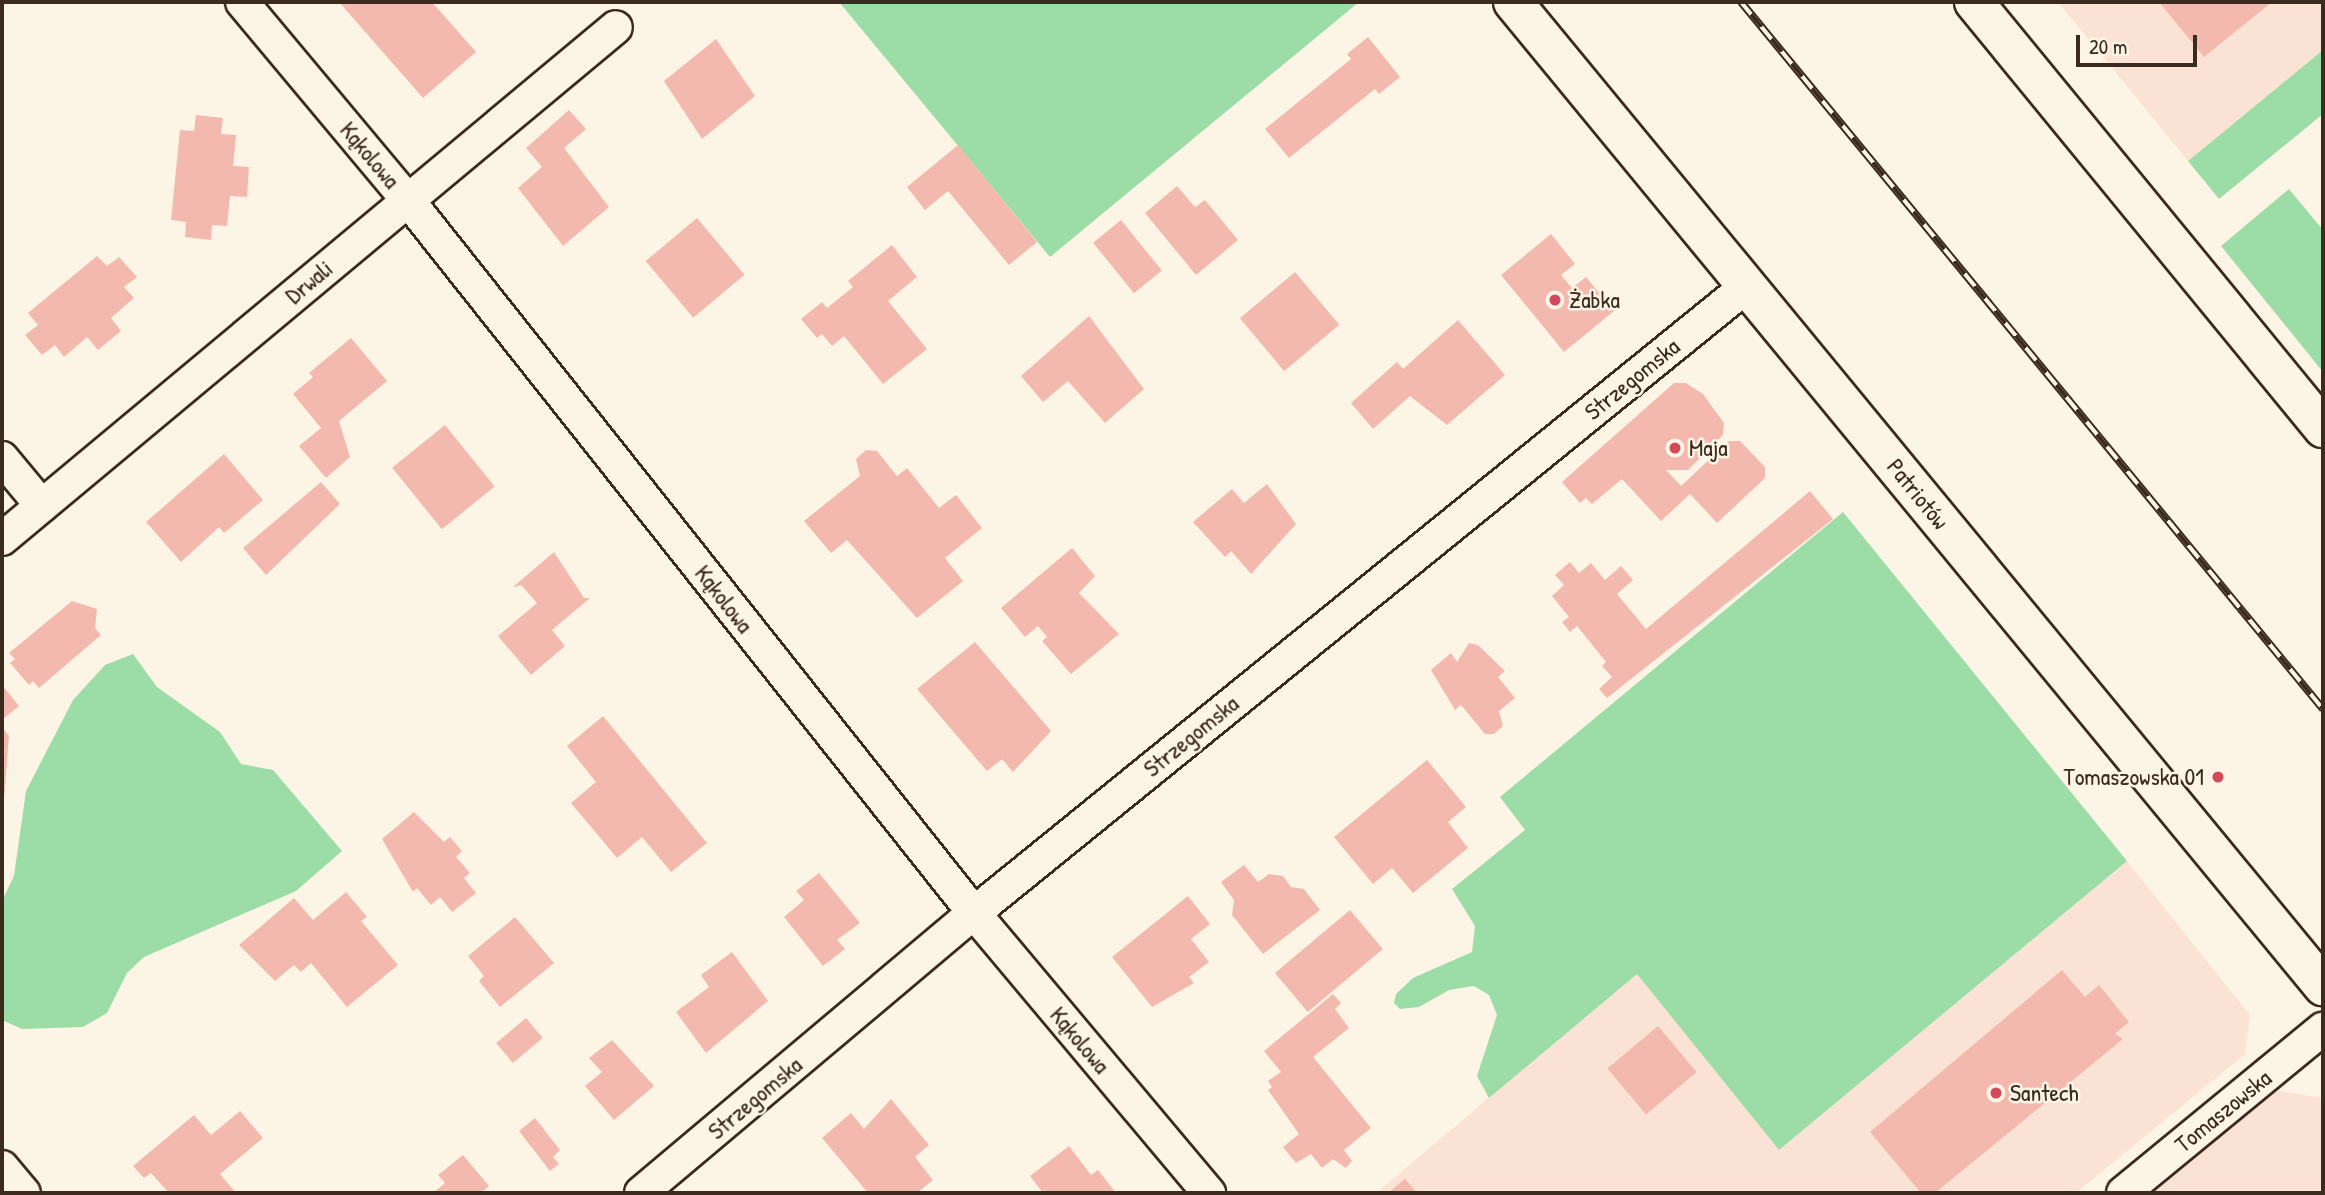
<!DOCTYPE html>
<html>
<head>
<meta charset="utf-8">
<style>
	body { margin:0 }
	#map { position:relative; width:2325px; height:1195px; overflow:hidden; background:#fcf5e5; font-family:"Patrick Hand",sans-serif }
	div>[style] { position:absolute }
	.built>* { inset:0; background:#fae3d4 }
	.green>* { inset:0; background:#9cdda7 }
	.building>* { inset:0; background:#f4b9ae; transform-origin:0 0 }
	.roads { filter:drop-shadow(2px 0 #3b2a1e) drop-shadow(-2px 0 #3b2a1e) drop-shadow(0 2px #3b2a1e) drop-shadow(0 -2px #3b2a1e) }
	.street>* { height:32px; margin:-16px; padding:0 16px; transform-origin:16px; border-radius:16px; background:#fcf5e5 }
	.secondary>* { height:38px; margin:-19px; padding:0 19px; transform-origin:19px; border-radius:19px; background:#fcf5e5 }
	.rail>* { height:8px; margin-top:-4px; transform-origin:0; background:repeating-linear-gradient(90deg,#fcf5e5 0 16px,#3b2a1e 0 32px); box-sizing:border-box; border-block:2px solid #3b2a1e }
	.dots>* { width:19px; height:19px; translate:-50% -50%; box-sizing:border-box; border:4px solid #fcf5e5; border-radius:50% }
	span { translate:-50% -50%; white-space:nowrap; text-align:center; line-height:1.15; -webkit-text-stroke:5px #fcf5e5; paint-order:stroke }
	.street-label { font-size:24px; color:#3b2a1e }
	.poi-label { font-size:24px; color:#3b2a1e }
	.left { translate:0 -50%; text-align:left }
	.right { translate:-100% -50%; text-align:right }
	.frame { position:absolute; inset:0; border:4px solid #3b2a1e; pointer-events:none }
	.scale { position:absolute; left:2076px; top:35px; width:121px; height:32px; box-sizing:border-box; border:4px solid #3b2a1e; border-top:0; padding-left:9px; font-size:21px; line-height:24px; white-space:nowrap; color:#3b2a1e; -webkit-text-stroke:5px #fcf5e5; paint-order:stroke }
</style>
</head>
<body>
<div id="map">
	<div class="built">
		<div style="clip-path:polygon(2058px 2px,2323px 2px,2323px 50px,2188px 161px)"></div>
		<div style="clip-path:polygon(2127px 861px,2250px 1015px,2245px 1054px,2076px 1193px,1376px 1193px,1637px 973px,1779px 1150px)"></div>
		<div style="clip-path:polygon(2276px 1090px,2323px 1098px,2323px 1193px,2152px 1193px)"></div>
	</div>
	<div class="green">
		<div style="clip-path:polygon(839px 2px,1359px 2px,1050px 257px)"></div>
		<div style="clip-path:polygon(2323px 50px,2323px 114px,2219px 199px,2188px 161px)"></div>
		<div style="clip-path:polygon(2289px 189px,2323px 230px,2323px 372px,2221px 246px)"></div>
		<div style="clip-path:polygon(1843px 512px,2127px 861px,1779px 1150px,1637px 974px,1489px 1098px,1477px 1076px,1497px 1015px,1489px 995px,1474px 986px,1449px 990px,1419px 1007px,1400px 1009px,1394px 1003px,1396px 994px,1413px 978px,1472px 952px,1475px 926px,1452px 889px,1525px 830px,1500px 797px)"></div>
		<div style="clip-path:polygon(133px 654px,157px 687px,220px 732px,241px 764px,273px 770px,342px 851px,296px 891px,144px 957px,127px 973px,107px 1013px,83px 1027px,22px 1029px,2px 1020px,2px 901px,14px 876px,26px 791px,73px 700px,105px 665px)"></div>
	</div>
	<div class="building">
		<div style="clip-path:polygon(339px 2px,432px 2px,476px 52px,423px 98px)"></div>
		<div style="clip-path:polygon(2159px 2px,2272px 2px,2204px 57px)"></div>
		<div style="clip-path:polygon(1368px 37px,1400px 77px,1379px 94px,1375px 89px,1289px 158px,1265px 129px,1351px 59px,1347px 54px)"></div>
		<div style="clip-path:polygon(716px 39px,755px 96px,702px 139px,664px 81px)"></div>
		<div style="clip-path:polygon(569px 110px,586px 129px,564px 148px,609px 207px,563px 246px,518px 188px,542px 167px,526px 148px)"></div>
		<div style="clip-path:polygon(196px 115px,223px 118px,221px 134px,236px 135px,233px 166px,249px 167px,247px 197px,230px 196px,227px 226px,212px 225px,211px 240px,185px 237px,186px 222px,171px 220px,180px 130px,194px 131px)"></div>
		<div style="clip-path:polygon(958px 145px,1037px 242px,1009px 265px,948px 191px,925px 210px,907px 187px)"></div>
		<div style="clip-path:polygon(1177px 186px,1195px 207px,1205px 200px,1238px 240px,1196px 275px,1145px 213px)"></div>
		<div style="left:697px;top:218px;width:74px;height:67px;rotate:50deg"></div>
		<div style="left:1121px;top:220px;width:65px;height:36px;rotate:51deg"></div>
		<div style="clip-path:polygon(1551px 234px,1575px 264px,1561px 275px,1572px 288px,1586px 277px,1614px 311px,1564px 352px,1501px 275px)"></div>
		<div style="clip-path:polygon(892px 245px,917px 277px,888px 301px,927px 349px,883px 384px,844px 336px,832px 346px,822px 334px,817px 338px,801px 319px,822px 302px,827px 308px,853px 287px,848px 281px)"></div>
		<div style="clip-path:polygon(97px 256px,107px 266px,119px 257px,137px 277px,124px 287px,134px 298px,111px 318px,121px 331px,98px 350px,87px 337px,64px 357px,55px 345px,42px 355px,25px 335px,38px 325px,28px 313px)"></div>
		<div style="left:1295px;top:272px;width:69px;height:72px;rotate:50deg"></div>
		<div style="clip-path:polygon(1089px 316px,1144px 389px,1105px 423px,1068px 381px,1043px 402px,1021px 376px)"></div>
		<div style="clip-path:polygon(1458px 320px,1505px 375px,1447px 425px,1410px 396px,1373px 429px,1351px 403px,1397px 362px,1403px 369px)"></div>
		<div style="clip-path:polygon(351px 338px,387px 381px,339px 421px,350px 457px,326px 478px,299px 446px,321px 428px,293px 394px,313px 377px,309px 373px)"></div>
		<div style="clip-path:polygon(1674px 383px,1686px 383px,1703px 394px,1724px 423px,1723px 435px,1688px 470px,1666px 470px,1681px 486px,1729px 441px,1740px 441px,1765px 467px,1765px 478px,1717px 523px,1690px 494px,1661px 521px,1622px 479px,1592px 504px,1586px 498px,1580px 503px,1562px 482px)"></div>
		<div style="left:445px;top:425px;width:79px;height:68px;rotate:51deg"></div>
		<div style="clip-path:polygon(866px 450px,877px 451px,897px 476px,907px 468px,939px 508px,956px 495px,982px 528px,945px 558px,963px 581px,917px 618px,847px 540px,831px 553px,804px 521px,860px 476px,856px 459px)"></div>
		<div style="clip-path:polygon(224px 454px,263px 500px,224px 533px,219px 527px,181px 562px,146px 522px)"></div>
		<div style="clip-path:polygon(321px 482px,340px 504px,266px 575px,243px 548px)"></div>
		<div style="clip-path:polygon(1267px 484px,1296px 524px,1251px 574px,1231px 551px,1225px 557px,1193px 522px,1232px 489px,1244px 503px)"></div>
		<div style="clip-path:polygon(1810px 491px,1833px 519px,1607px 698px,1599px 689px,1612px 677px,1602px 666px,1606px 662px,1577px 626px,1570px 632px,1562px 622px,1569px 617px,1552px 596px,1564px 585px,1555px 575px,1570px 562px,1579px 573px,1591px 563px,1605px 580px,1621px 566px,1633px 580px,1617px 594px,1646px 629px)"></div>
		<div style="clip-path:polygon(1072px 548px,1095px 576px,1079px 593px,1119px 634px,1071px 674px,1042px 641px,1047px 637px,1038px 626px,1025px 637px,1001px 608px)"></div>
		<div style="clip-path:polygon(554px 552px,584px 598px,590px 598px,552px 630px,565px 646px,531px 675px,498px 636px,537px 603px,521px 585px,513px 587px)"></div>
		<div style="clip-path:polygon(72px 601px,97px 609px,95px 628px,101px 635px,39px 688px,33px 681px,29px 685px,10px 663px,15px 659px,9px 653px)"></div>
		<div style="clip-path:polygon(975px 642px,1051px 731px,1013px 772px,1002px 759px,987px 771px,917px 689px)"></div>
		<div style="clip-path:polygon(1469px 643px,1478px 645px,1505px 671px,1498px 677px,1515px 698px,1499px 711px,1503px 726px,1494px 734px,1485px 734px,1461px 705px,1455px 710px,1431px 670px,1451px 653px,1457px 662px)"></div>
		<div style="clip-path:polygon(2px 685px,19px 706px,2px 720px)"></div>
		<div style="clip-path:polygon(603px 716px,707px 843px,671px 872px,642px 837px,617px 858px,571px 803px,596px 782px,567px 746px)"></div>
		<div style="clip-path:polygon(2px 727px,9px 736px,4px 799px,2px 799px)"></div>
		<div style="clip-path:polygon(1427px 760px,1466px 807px,1448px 822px,1468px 848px,1413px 893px,1392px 868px,1373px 884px,1334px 837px)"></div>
		<div style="clip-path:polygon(414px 812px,444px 842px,450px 837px,462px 851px,456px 857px,470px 873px,464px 878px,476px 893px,452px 912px,440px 897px,431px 905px,417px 888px,413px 892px,382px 839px)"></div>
		<div style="clip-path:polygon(1244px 865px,1258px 882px,1269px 874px,1283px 876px,1291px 887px,1304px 889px,1320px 910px,1263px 954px,1232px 915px,1234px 900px,1221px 882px)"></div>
		<div style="clip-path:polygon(819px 873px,860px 923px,837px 940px,845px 949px,823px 966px,784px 917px,804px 900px,796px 891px)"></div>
		<div style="clip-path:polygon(346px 892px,367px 917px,361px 921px,398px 965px,347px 1007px,311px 963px,301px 972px,294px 965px,275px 981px,239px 945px,294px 898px,313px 920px)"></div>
		<div style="clip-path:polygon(1188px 896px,1210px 924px,1191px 939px,1209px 962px,1189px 977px,1194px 983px,1152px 1007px,1112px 957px)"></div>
		<div style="left:1350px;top:910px;width:51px;height:98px;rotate:50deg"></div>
		<div style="clip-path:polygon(515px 917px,554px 963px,500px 1007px,479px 981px,484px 976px,468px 956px)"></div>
		<div style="clip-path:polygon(732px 952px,768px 1001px,706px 1053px,676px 1012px,709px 987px,701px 975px)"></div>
		<div style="clip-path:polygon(2062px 970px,2085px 997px,2099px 985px,2129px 1022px,2115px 1034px,2123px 1039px,1935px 1193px,1921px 1193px,1870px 1132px)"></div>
		<div style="clip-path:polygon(1333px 994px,1341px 1003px,1335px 1009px,1349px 1028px,1313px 1057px,1371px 1128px,1344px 1150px,1352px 1161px,1346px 1168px,1333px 1159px,1322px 1168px,1311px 1154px,1296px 1163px,1283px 1147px,1299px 1134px,1268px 1090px,1272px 1087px,1268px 1081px,1281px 1072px,1264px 1051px)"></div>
		<div style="left:526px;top:1018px;width:26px;height:39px;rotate:50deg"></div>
		<div style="left:1658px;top:1026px;width:60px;height:66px;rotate:50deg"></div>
		<div style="clip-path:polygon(612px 1040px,654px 1086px,614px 1120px,585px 1086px,602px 1072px,589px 1058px)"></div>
		<div style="clip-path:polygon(891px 1099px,929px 1145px,915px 1157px,933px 1180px,917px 1193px,868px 1193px,822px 1138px,851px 1113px,864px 1129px)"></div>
		<div style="clip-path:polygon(240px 1111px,263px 1138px,220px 1174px,236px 1193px,169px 1193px,151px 1173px,144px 1178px,133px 1166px,194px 1115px,211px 1135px)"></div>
		<div style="clip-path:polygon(535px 1118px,560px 1150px,553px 1157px,559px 1164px,550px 1171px,519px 1131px)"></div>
		<div style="clip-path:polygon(1069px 1146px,1091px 1175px,1098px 1170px,1116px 1193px,1043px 1193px,1030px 1176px)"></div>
		<div style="clip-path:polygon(463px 1155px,489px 1186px,480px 1193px,433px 1193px,445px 1183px,438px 1175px)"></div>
		<div style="clip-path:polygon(1405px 1179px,1417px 1193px,1388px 1193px)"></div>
	</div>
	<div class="roads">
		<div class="street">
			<div style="left:242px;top:2px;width:257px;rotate:50.1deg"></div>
			<div style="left:407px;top:199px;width:912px;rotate:51.55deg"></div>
			<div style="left:974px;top:913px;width:366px;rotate:50deg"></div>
			<div style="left:2px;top:458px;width:62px;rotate:50.2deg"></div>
			<div style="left:2px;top:539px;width:799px;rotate:-39.82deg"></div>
			<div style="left:2px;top:1167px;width:34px;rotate:50deg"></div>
			<div style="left:641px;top:1193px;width:435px;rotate:-40.1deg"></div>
			<div style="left:974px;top:913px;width:995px;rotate:-39.05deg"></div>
			<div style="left:2123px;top:1193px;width:259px;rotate:-39.4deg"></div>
		</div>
		<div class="secondary">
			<div style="left:1513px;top:2px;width:1275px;rotate:50.54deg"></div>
			<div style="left:1974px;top:2px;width:551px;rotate:50.67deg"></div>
		</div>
	</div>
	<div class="rail">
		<div style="left:1741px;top:2px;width:916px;rotate:50.54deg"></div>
	</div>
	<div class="dots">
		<div style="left:1555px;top:300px;background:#d1495b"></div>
		<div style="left:1675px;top:448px;background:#d1495b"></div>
		<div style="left:2218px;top:777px;background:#d1495b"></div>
		<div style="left:1996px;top:1093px;background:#d1495b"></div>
	</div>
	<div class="street-label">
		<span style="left:370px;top:155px;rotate:50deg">Kąkolowa</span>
		<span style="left:309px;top:282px;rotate:-40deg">Drwali</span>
		<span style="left:1632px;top:379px;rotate:-39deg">Strzegomska</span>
		<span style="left:1918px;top:494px;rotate:51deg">Patriotów</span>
		<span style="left:724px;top:599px;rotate:52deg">Kąkolowa</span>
		<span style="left:1191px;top:736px;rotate:-39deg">Strzegomska</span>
		<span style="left:1080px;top:1040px;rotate:50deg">Kąkolowa</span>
		<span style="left:755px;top:1098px;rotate:-40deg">Strzegomska</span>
		<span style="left:2223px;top:1111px;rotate:-39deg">Tomaszowska</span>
	</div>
	<div class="poi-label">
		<span class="left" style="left:1569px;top:300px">Żabka</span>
		<span class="left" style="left:1689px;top:448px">Maja</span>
		<span class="right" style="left:2204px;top:777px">Tomaszowska 01</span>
		<span class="left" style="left:2010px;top:1093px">Santech</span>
	</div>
	<div class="frame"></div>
	<div class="scale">20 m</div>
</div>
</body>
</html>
